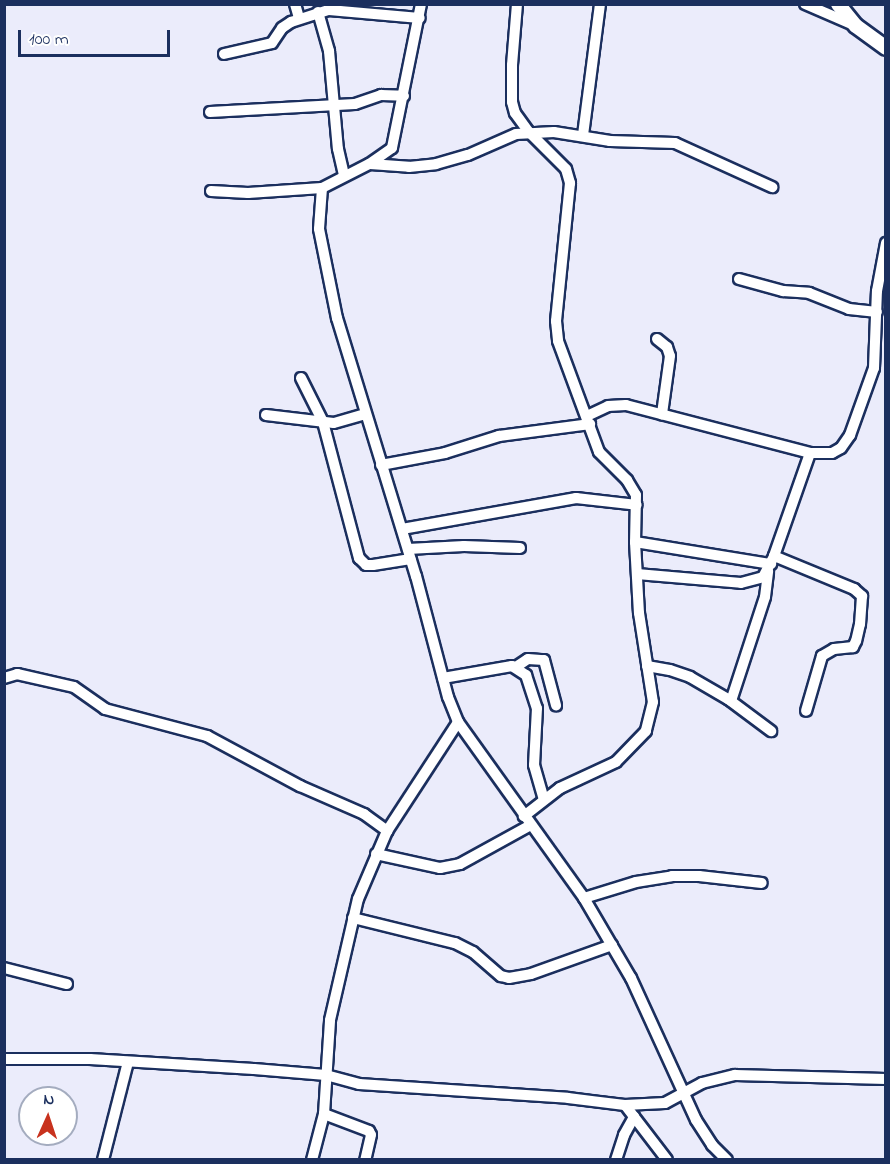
<!DOCTYPE html>
<html>
<head>
<meta charset="utf-8">
<style>
	body { margin:0 }
	#map { position:relative; width:890px; height:1164px; overflow:hidden; background:#ebecfb; font-family:"Indie Flower",sans-serif }
	div>[style] { position:absolute }
	.roads { filter:drop-shadow(2px 0 #1b2f5e) drop-shadow(-2px 0 #1b2f5e) drop-shadow(0 2px #1b2f5e) drop-shadow(0 -2px #1b2f5e) }
	.minor>* { height:10px; margin:-5px; padding:0 5px; transform-origin:5px; border-radius:5px; background:#fff }
	.major>* { height:14px; margin:-7px; padding:0 7px; transform-origin:7px; border-radius:7px; background:#fff }
	span { translate:-50% -50%; white-space:nowrap; text-align:center; line-height:1.15; -webkit-text-stroke:6px #fff; paint-order:stroke }
	.frame { position:absolute; inset:0; border:6px solid #1b2f5e; pointer-events:none }
	.north { position:absolute; left:18px; top:1086px; width:60px; height:60px; box-sizing:border-box; background:#fff; border:2px solid #a4acbf; border-radius:50%; rotate:3deg; font-size:16px; font-weight:700; line-height:24px; text-align:center; color:#1b2f5e }
	.north::after { content:''; display:block; margin:auto; width:21px; height:27px; background:#c8321e; clip-path:polygon(50% 0,100% 100%,50% 72%,0 100%) }
	.scale { position:absolute; left:18px; top:30px; width:152px; height:27px; box-sizing:border-box; border:3px solid #1b2f5e; border-top:0; padding-left:8px; font-size:18px; line-height:21px; white-space:nowrap; color:#1b2f5e; -webkit-text-stroke:4px #fff; paint-order:stroke }
</style>
</head>
<body>
<div id="map">
	<div class="roads">
		<div class="minor">
			<div style="left:295px;top:4px;width:15px;rotate:74deg"></div>
			<div style="left:421px;top:4px;width:147px;rotate:101.4deg"></div>
			<div style="left:392px;top:148px;width:28px;rotate:145deg"></div>
			<div style="left:369px;top:164px;width:53px;rotate:152.9deg"></div>
			<div style="left:322px;top:188px;width:41px;rotate:94.2deg"></div>
			<div style="left:319px;top:229px;width:91px;rotate:78.6deg"></div>
			<div style="left:337px;top:318px;width:270px;rotate:73deg"></div>
			<div style="left:416px;top:576px;width:125px;rotate:75.2deg"></div>
			<div style="left:448px;top:697px;width:27px;rotate:68deg"></div>
			<div style="left:458px;top:722px;width:216px;rotate:54.4deg"></div>
			<div style="left:584px;top:898px;width:93px;rotate:59.6deg"></div>
			<div style="left:631px;top:978px;width:156px;rotate:65.4deg"></div>
			<div style="left:696px;top:1120px;width:30px;rotate:57deg"></div>
			<div style="left:712px;top:1145px;width:21px;rotate:45deg"></div>
			<div style="left:517px;top:4px;width:61px;rotate:94.7deg"></div>
			<div style="left:512px;top:65px;width:37px;rotate:90deg"></div>
			<div style="left:512px;top:102px;width:11px;rotate:75deg"></div>
			<div style="left:515px;top:113px;width:24px;rotate:54deg"></div>
			<div style="left:529px;top:132px;width:52px;rotate:45deg"></div>
			<div style="left:566px;top:169px;width:15px;rotate:74deg"></div>
			<div style="left:570px;top:183px;width:139px;rotate:95.8deg"></div>
			<div style="left:556px;top:321px;width:20px;rotate:84deg"></div>
			<div style="left:558px;top:341px;width:118px;rotate:69.7deg"></div>
			<div style="left:599px;top:452px;width:40px;rotate:45deg"></div>
			<div style="left:627px;top:480px;width:17px;rotate:59deg"></div>
			<div style="left:636px;top:495px;width:47px;rotate:91.2deg"></div>
			<div style="left:635px;top:542px;width:71px;rotate:86.8deg"></div>
			<div style="left:639px;top:613px;width:90px;rotate:81.1deg"></div>
			<div style="left:653px;top:702px;width:30px;rotate:104deg"></div>
			<div style="left:646px;top:731px;width:43px;rotate:134.1deg"></div>
			<div style="left:616px;top:762px;width:62px;rotate:155.1deg"></div>
			<div style="left:560px;top:788px;width:46px;rotate:142.1deg"></div>
			<div style="left:805px;top:4px;width:56px;rotate:23.3deg"></div>
			<div style="left:318px;top:12px;width:41px;rotate:74.2deg"></div>
			<div style="left:329px;top:51px;width:98px;rotate:84.8deg"></div>
			<div style="left:338px;top:149px;width:27px;rotate:77deg"></div>
			<div style="left:224px;top:54px;width:49px;rotate:-12.9deg"></div>
			<div style="left:272px;top:43px;width:18px;rotate:-56deg"></div>
			<div style="left:282px;top:28px;width:11px;rotate:-34deg"></div>
			<div style="left:291px;top:22px;width:40px;rotate:-18deg"></div>
			<div style="left:329px;top:10px;width:91px;rotate:5deg"></div>
			<div style="left:210px;top:112px;width:145px;rotate:-3.2deg"></div>
			<div style="left:355px;top:104px;width:28px;rotate:-19deg"></div>
			<div style="left:381px;top:95px;width:23px;rotate:2deg"></div>
			<div style="left:583px;top:135px;width:132px;rotate:-82.6deg"></div>
			<div style="left:370px;top:164px;width:39px;rotate:4deg"></div>
			<div style="left:409px;top:167px;width:27px;rotate:-6deg"></div>
			<div style="left:436px;top:164px;width:33px;rotate:-16deg"></div>
			<div style="left:468px;top:155px;width:52px;rotate:-23.6deg"></div>
			<div style="left:516px;top:134px;width:38px;rotate:-3deg"></div>
			<div style="left:554px;top:132px;width:57px;rotate:9.1deg"></div>
			<div style="left:610px;top:141px;width:65px;rotate:1.8deg"></div>
			<div style="left:675px;top:143px;width:107px;rotate:24.4deg"></div>
			<div style="left:211px;top:191px;width:37px;rotate:3deg"></div>
			<div style="left:248px;top:193px;width:74px;rotate:-3.9deg"></div>
			<div style="left:739px;top:279px;width:46px;rotate:15.3deg"></div>
			<div style="left:783px;top:291px;width:26px;rotate:4deg"></div>
			<div style="left:809px;top:293px;width:43px;rotate:21.8deg"></div>
			<div style="left:849px;top:309px;width:28px;rotate:6deg"></div>
			<div style="left:657px;top:339px;width:13px;rotate:39deg"></div>
			<div style="left:667px;top:347px;width:9px;rotate:72deg"></div>
			<div style="left:670px;top:356px;width:59px;rotate:97.9deg"></div>
			<div style="left:301px;top:378px;width:49px;rotate:63.4deg"></div>
			<div style="left:323px;top:422px;width:141px;rotate:75.2deg"></div>
			<div style="left:359px;top:558px;width:10px;rotate:45deg"></div>
			<div style="left:366px;top:565px;width:7px"></div>
			<div style="left:373px;top:565px;width:38px;rotate:-9deg"></div>
			<div style="left:266px;top:415px;width:68px;rotate:6.7deg"></div>
			<div style="left:334px;top:423px;width:33px;rotate:-16deg"></div>
			<div style="left:587px;top:416px;width:23px;rotate:-25deg"></div>
			<div style="left:608px;top:406px;width:18px;rotate:-3deg"></div>
			<div style="left:626px;top:405px;width:190px;rotate:14.6deg"></div>
			<div style="left:810px;top:453px;width:22px"></div>
			<div style="left:832px;top:453px;width:10px;rotate:-29deg"></div>
			<div style="left:841px;top:448px;width:16px;rotate:-55deg"></div>
			<div style="left:850px;top:435px;width:71px;rotate:-70.3deg"></div>
			<div style="left:874px;top:368px;width:77px;rotate:-87.8deg"></div>
			<div style="left:877px;top:291px;width:49px;rotate:-79.4deg"></div>
			<div style="left:381px;top:465px;width:65px;rotate:-10.6deg"></div>
			<div style="left:445px;top:453px;width:57px;rotate:-17.5deg"></div>
			<div style="left:499px;top:436px;width:92px;rotate:-7.5deg"></div>
			<div style="left:402px;top:529px;width:177px;rotate:-10.1deg"></div>
			<div style="left:576px;top:498px;width:61px;rotate:6.5deg"></div>
			<div style="left:635px;top:542px;width:138px;rotate:9.2deg"></div>
			<div style="left:408px;top:549px;width:56px;rotate:-3.1deg"></div>
			<div style="left:464px;top:546px;width:56px;rotate:2deg"></div>
			<div style="left:774px;top:556px;width:87px;rotate:22.4deg"></div>
			<div style="left:854px;top:589px;width:11px;rotate:41deg"></div>
			<div style="left:862px;top:596px;width:28px;rotate:94deg"></div>
			<div style="left:860px;top:624px;width:17px;rotate:103deg"></div>
			<div style="left:856px;top:641px;width:7px;rotate:117deg"></div>
			<div style="left:853px;top:647px;width:19px;rotate:174deg"></div>
			<div style="left:834px;top:649px;width:14px;rotate:150deg"></div>
			<div style="left:822px;top:656px;width:57px;rotate:106.2deg"></div>
			<div style="left:637px;top:574px;width:104px;rotate:4.9deg"></div>
			<div style="left:741px;top:583px;width:23px;rotate:-15deg"></div>
			<div style="left:763px;top:577px;width:24px;rotate:-62deg"></div>
			<div style="left:774px;top:556px;width:109px;rotate:-70.7deg"></div>
			<div style="left:647px;top:666px;width:23px;rotate:10deg"></div>
			<div style="left:670px;top:670px;width:21px;rotate:19deg"></div>
			<div style="left:690px;top:677px;width:44px;rotate:30.1deg"></div>
			<div style="left:728px;top:699px;width:54px;rotate:36.7deg"></div>
			<div style="left:516px;top:667px;width:14px;rotate:-34deg"></div>
			<div style="left:528px;top:659px;width:16px;rotate:4deg"></div>
			<div style="left:544px;top:660px;width:47px;rotate:75.1deg"></div>
			<div style="left:4px;top:678px;width:14px;rotate:-17deg"></div>
			<div style="left:17px;top:674px;width:58px;rotate:12.8deg"></div>
			<div style="left:74px;top:687px;width:38px;rotate:35deg"></div>
			<div style="left:105px;top:709px;width:106px;rotate:14.8deg"></div>
			<div style="left:207px;top:736px;width:106px;rotate:28.3deg"></div>
			<div style="left:300px;top:786px;width:70px;rotate:23.6deg"></div>
			<div style="left:364px;top:814px;width:29px;rotate:36deg"></div>
			<div style="left:443px;top:678px;width:70px;rotate:-9.9deg"></div>
			<div style="left:512px;top:666px;width:17px;rotate:33deg"></div>
			<div style="left:526px;top:675px;width:35px;rotate:72deg"></div>
			<div style="left:537px;top:708px;width:57px;rotate:93deg"></div>
			<div style="left:534px;top:765px;width:36px;rotate:74deg"></div>
			<div style="left:731px;top:701px;width:109px;rotate:-71.9deg"></div>
			<div style="left:765px;top:597px;width:26px;rotate:-83deg"></div>
			<div style="left:376px;top:854px;width:66px;rotate:12.3deg"></div>
			<div style="left:440px;top:868px;width:20px;rotate:-11deg"></div>
			<div style="left:460px;top:864px;width:81px;rotate:-28.8deg"></div>
			<div style="left:584px;top:898px;width:54px;rotate:-17.1deg"></div>
			<div style="left:636px;top:882px;width:36px;rotate:-9deg"></div>
			<div style="left:672px;top:876px;width:27px"></div>
			<div style="left:699px;top:876px;width:63px;rotate:6.3deg"></div>
			<div style="left:353px;top:918px;width:105px;rotate:13.8deg"></div>
			<div style="left:455px;top:943px;width:20px;rotate:27deg"></div>
			<div style="left:473px;top:952px;width:37px;rotate:41deg"></div>
			<div style="left:501px;top:976px;width:8px;rotate:14deg"></div>
			<div style="left:509px;top:978px;width:22px;rotate:-10deg"></div>
			<div style="left:531px;top:974px;width:86px;rotate:-19.7deg"></div>
			<div style="left:4px;top:968px;width:65px;rotate:14.3deg"></div>
			<div style="left:4px;top:1059px;width:86px"></div>
			<div style="left:90px;top:1059px;width:164px;rotate:3.5deg"></div>
			<div style="left:254px;top:1069px;width:72px;rotate:4.8deg"></div>
			<div style="left:326px;top:1075px;width:34px;rotate:15deg"></div>
			<div style="left:359px;top:1084px;width:209px;rotate:3.8deg"></div>
			<div style="left:568px;top:1098px;width:57px;rotate:7deg"></div>
			<div style="left:625px;top:1105px;width:40px;rotate:-2.9deg"></div>
			<div style="left:665px;top:1103px;width:42px;rotate:-28.4deg"></div>
			<div style="left:702px;top:1083px;width:34px;rotate:-14deg"></div>
			<div style="left:735px;top:1075px;width:151px;rotate:1.5deg"></div>
			<div style="left:625px;top:1105px;width:69px;rotate:52.6deg"></div>
			<div style="left:324px;top:1114px;width:48px;rotate:20.7deg"></div>
			<div style="left:369px;top:1131px;width:4px;rotate:63deg"></div>
			<div style="left:371px;top:1135px;width:26px;rotate:103deg"></div>
			<div style="left:103px;top:1160px;width:101px;rotate:-75.7deg"></div>
			<div style="left:312px;top:1160px;width:48px;rotate:-75.4deg"></div>
			<div style="left:324px;top:1114px;width:94px;rotate:-86.3deg"></div>
			<div style="left:330px;top:1020px;width:124px;rotate:-77deg"></div>
			<div style="left:358px;top:899px;width:74px;rotate:-66.9deg"></div>
			<div style="left:387px;top:831px;width:130px;rotate:-56.9deg"></div>
			<div style="left:616px;top:1160px;width:26px;rotate:-72deg"></div>
			<div style="left:624px;top:1135px;width:21px;rotate:-61deg"></div>
		</div>
		<div class="major">
			<div style="left:838px;top:4px;width:28px;rotate:51deg"></div>
			<div style="left:856px;top:26px;width:37px;rotate:36deg"></div>
		</div>
	</div>
	<div class="frame"></div>
	<div class="north">N</div>
	<div class="scale">100 m</div>
</div>
</body>
</html>
